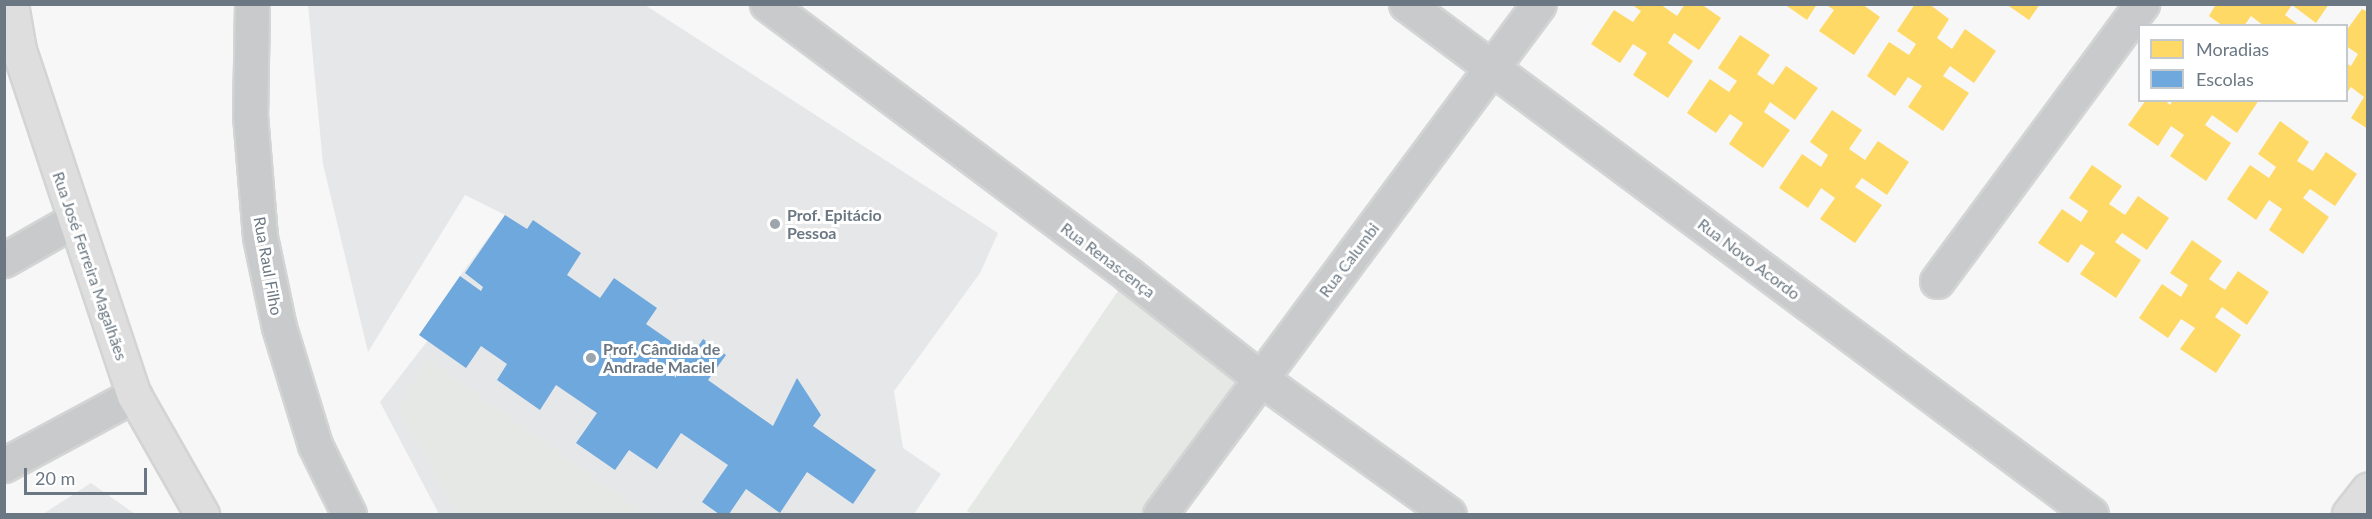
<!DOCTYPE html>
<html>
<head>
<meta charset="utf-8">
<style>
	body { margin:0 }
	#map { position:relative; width:2372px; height:519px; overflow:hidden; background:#f7f7f7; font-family:Lato,sans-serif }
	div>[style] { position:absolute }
	.built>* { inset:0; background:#e6e7e8 }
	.green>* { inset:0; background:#e6e8e5 }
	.homes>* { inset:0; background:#ffd966 }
	.schools>* { inset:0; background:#6fa8dc }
	.roads { filter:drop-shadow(2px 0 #d3d4d4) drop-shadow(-2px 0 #d3d4d4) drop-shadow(0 2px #d3d4d4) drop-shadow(0 -2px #d3d4d4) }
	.street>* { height:33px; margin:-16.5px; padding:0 16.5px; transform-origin:16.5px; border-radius:16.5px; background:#c8cacb }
	.secondary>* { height:33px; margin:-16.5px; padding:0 16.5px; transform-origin:16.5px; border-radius:16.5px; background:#dededf }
	.dots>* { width:16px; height:16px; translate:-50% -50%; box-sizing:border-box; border:3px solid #fff; border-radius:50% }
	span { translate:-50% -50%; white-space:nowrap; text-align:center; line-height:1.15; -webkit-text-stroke:6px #fff; paint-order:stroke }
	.poi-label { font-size:16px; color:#6b7883; font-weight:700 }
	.left { translate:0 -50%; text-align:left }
	.street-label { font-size:16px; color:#6b7883 }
	.frame { position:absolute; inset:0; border:6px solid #6b7883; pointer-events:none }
	.legend { position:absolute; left:2138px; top:24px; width:210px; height:78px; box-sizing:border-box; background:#fff; border:2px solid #c4c9cd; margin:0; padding:8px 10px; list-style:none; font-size:18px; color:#6b7883 }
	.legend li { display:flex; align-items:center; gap:12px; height:30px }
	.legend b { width:30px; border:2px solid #c4c9cd }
	.scale { position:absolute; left:24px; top:468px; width:123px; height:27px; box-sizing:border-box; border:3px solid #6b7883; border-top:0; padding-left:8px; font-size:18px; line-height:21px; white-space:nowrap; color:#6b7883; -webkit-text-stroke:4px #fff; paint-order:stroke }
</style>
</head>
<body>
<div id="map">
	<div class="built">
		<div style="clip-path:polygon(308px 5px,645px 5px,998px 233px,980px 273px,894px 391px,903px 448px,941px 474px,914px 514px,439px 514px,380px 402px,429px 339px,460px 276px,505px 215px,465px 195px,368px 352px,323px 164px)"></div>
		<div style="clip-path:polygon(91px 483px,135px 514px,43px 514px)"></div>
	</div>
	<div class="green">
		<div style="clip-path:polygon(1129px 275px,1261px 379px,1160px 514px,972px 514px,967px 511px)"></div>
		<div style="clip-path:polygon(428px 359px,645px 514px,458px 514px,398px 408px)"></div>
	</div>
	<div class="homes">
		<div style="clip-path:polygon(1631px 4px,1660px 4px,1677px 16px,1685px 4px,1701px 4px,1721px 18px,1699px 50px,1674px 33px,1668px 43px,1693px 61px,1668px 98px,1633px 75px,1647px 53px,1633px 44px,1620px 63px,1591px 44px,1614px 10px,1633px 22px,1641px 11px)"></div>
		<div style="clip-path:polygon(1784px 4px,1817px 4px,1807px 20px)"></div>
		<div style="clip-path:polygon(1825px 4px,1862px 4px,1880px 17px,1854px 55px,1819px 31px,1834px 10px)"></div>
		<div style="clip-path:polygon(1915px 4px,1929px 4px,1949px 19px,1937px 38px,1952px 49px,1965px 29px,1996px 51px,1974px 83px,1950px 66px,1943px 76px,1969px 93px,1943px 131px,1908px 107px,1922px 86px,1908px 77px,1895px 96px,1867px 76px,1889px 42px,1909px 55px,1916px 44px,1897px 31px)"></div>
		<div style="clip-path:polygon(2006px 4px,2040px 4px,2029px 20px)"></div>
		<div style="clip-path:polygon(2216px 4px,2329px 4px,2316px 23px,2292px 5px,2285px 15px,2300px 26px,2264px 26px,2251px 16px,2244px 26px,2223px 26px,2209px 16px)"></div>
		<div style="clip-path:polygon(2362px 9px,2368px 12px,2368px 129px,2351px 118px,2364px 97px,2351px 87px,2346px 94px,2346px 63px,2351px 66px,2358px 54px,2346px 46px,2346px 31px)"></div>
		<div style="clip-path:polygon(1740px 35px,1770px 55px,1757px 74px,1773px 85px,1786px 66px,1818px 88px,1795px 120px,1770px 102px,1764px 112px,1790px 130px,1763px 168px,1729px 144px,1743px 123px,1730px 114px,1716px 133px,1687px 113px,1710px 79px,1729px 92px,1737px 81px,1718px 68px)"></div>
		<div style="clip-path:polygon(2146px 100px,2165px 100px,2170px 105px,2173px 100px,2259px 100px,2237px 133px,2212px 115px,2205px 125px,2231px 143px,2206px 181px,2170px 156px,2184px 135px,2171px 126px,2158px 146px,2128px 125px)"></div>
		<div style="clip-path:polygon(1832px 110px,1862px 130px,1849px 149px,1865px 160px,1878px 141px,1909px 162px,1887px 195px,1862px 178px,1855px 187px,1882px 205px,1855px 243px,1820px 219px,1835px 198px,1821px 188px,1808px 208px,1779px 188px,1802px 154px,1821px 167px,1828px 155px,1810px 142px)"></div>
		<div style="clip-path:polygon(2280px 121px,2309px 142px,2297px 161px,2313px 171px,2326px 152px,2357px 174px,2335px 206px,2310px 189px,2303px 198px,2329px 217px,2303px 254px,2269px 230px,2282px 209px,2269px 200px,2256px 220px,2227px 199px,2250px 165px,2269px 178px,2276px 167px,2258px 154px)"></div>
		<div style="clip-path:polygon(2092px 165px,2122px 186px,2109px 204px,2125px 215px,2138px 196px,2169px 218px,2147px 250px,2122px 233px,2115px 242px,2141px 260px,2116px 298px,2080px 274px,2095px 253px,2081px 244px,2068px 263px,2038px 243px,2062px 209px,2081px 222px,2088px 211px,2069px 198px)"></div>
		<div style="clip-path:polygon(2192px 240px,2222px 261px,2209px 279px,2225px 290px,2238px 271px,2269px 292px,2247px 325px,2222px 307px,2215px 317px,2241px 335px,2216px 373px,2180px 349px,2195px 328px,2181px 319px,2168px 338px,2139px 318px,2162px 284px,2181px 297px,2188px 285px,2170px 273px)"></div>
	</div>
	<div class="schools">
		<div style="clip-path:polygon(505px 215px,527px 229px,533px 220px,581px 253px,567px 275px,600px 298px,614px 278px,657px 308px,646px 324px,692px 356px,703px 339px,726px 355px,708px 380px,773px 426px,797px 378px,821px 415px,813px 426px,876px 470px,853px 504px,807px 472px,780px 513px,746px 489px,729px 514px,719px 514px,702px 502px,728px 465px,681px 433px,657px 469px,629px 450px,615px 470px,576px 443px,597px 413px,556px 385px,540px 410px,497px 380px,507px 364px,481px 346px,466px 368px,419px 335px,460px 276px,481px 291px,483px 287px,465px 273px)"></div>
	</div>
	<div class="roads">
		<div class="street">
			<div style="left:252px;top:4px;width:111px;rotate:91deg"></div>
			<div style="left:250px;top:115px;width:122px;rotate:85.3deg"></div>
			<div style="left:260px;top:237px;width:92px;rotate:78.1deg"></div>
			<div style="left:279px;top:327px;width:123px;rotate:73deg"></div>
			<div style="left:315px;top:445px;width:77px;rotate:63.8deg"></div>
			<div style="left:767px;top:4px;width:452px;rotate:36.8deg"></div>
			<div style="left:1129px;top:275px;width:168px;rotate:38.2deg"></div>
			<div style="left:1261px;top:379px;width:231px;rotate:35.7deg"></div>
			<div style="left:1406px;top:4px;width:854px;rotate:36.67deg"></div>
			<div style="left:4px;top:260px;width:81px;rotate:-29.7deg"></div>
			<div style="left:1937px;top:281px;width:345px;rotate:-53.5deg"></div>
			<div style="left:4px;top:465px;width:148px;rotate:-28.3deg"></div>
			<div style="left:1160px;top:514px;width:635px;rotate:-53.38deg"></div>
		</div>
		<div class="secondary">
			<div style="left:11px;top:4px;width:47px;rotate:80.1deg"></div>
			<div style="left:19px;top:50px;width:364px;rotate:71.6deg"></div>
			<div style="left:134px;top:395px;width:137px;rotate:60.3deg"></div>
			<div style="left:2349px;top:514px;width:31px;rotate:-52deg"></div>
		</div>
	</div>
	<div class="dots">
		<div style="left:775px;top:224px;background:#9ca4ac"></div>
		<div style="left:591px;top:358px;background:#9ca4ac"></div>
	</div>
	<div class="poi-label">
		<span class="left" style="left:787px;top:224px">Prof. Epitácio<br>Pessoa</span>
		<span class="left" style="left:603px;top:358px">Prof. Cândida de<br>Andrade Maciel</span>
	</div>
	<div class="street-label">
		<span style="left:1749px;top:259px;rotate:37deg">Rua Novo Acordo</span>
		<span style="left:1108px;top:260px;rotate:37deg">Rua Renascença</span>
		<span style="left:1349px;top:260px;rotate:-53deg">Rua Calumbi</span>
		<span style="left:90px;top:266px;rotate:71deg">Rua José Ferreira Magalhães</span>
		<span style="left:268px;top:266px;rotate:80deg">Rua Raul Filho</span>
	</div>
	<div class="frame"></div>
	<ul class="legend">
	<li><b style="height:16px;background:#ffd966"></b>Moradias</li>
	<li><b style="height:16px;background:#6fa8dc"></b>Escolas</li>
	</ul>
	<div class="scale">20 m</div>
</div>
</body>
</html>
